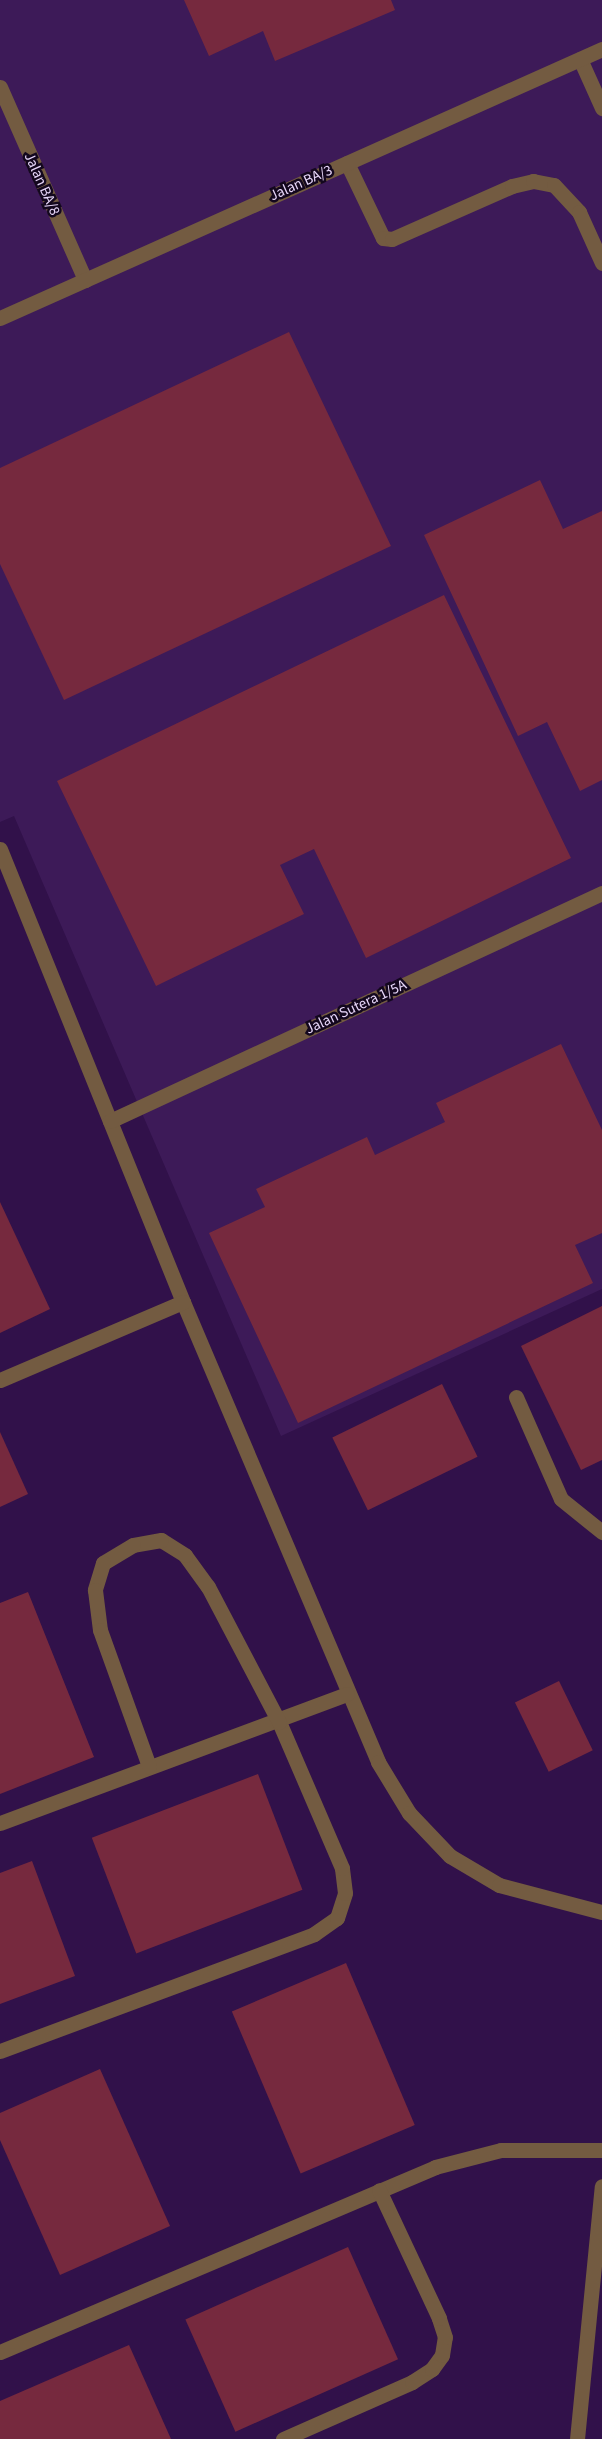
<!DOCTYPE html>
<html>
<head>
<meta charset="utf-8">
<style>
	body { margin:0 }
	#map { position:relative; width:602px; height:2439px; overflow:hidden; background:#31114a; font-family:"Source Sans 3",sans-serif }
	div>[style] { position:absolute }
	.built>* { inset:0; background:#3d1a58 }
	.building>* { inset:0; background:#76293e; transform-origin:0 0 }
	.minor>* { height:15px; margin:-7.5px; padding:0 7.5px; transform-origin:7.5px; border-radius:7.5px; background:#735b41 }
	span { translate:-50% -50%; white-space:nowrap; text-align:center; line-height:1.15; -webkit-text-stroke:5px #13071e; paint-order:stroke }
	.street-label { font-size:15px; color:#e7d6f9 }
</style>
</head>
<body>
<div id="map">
	<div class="built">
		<div style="clip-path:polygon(0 0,602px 0,602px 1289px,281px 1436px,14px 816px,0 822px)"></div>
	</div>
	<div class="building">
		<div style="clip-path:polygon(184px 0,391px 0,395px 10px,275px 61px,263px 31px,209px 56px)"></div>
		<div style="clip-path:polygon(289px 332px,391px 546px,64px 700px,0 564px,0 468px)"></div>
		<div style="clip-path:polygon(540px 480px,563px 529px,602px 511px,602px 780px,580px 791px,547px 722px,518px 736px,424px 535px)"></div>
		<div style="clip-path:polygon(444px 595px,571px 858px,366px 958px,314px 849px,280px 865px,304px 914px,156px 986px,57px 781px)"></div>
		<div style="clip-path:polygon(561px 1044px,602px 1130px,602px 1233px,575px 1245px,593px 1283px,298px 1423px,209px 1233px,265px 1207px,256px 1189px,367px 1137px,375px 1155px,445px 1122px,436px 1103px)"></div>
		<div style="clip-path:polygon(0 1202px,50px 1309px,0 1333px)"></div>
		<div style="clip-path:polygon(602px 1306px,602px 1460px,581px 1470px,521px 1346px)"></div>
		<div style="left:442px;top:1384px;width:81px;height:122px;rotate:64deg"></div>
		<div style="clip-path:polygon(0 1432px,28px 1494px,0 1507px)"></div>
		<div style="clip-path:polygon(28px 1592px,94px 1757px,0 1794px,0 1603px)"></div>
		<div style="left:559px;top:1681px;width:77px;height:49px;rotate:64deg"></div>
		<div style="left:258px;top:1774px;width:124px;height:178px;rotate:69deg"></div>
		<div style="clip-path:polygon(32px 1861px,75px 1976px,0 2004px,0 1873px)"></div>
		<div style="left:346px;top:1963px;width:176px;height:124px;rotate:67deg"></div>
		<div style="clip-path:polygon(100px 2069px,170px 2226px,60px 2275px,0 2140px,0 2113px)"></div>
		<div style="left:348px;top:2247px;width:123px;height:178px;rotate:66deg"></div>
		<div style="clip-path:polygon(129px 2345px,171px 2439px,0 2439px,0 2401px)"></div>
	</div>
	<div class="minor">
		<div style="left:580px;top:59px;width:54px;rotate:65.8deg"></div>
		<div style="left:0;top:87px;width:211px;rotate:66.2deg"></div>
		<div style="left:347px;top:163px;width:83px;rotate:64.4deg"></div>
		<div style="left:383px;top:238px;width:9px;rotate:6deg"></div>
		<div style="left:392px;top:239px;width:131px;rotate:-23.8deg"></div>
		<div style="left:512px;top:186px;width:22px;rotate:-13deg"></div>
		<div style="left:533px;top:181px;width:21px;rotate:11deg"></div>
		<div style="left:554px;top:185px;width:37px;rotate:47deg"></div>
		<div style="left:579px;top:212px;width:56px;rotate:65.7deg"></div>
		<div style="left:0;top:318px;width:659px;rotate:-24.08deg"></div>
		<div style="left:0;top:849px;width:489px;rotate:68deg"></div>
		<div style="left:183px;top:1302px;width:500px;rotate:67deg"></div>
		<div style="left:378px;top:1762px;width:60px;rotate:58.7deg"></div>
		<div style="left:409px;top:1813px;width:59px;rotate:46.4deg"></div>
		<div style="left:450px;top:1856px;width:57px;rotate:30.6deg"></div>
		<div style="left:499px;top:1885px;width:106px;rotate:14.7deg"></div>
		<div style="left:110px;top:1121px;width:542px;rotate:-24.86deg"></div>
		<div style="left:0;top:1380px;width:199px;rotate:-23.1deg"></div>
		<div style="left:516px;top:1397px;width:111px;rotate:66.2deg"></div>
		<div style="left:561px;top:1499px;width:53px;rotate:38.8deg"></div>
		<div style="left:0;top:1823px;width:370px;rotate:-20.4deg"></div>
		<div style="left:0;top:2051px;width:335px;rotate:-20.4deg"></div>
		<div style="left:314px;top:1934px;width:28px;rotate:-35deg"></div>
		<div style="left:337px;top:1918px;width:26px;rotate:-72deg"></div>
		<div style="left:345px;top:1893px;width:25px;rotate:-97deg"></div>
		<div style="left:342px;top:1868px;width:159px;rotate:-113.3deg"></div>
		<div style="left:279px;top:1722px;width:153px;rotate:-117.7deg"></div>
		<div style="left:208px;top:1587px;width:39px;rotate:-126deg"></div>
		<div style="left:185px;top:1555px;width:28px;rotate:-148deg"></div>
		<div style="left:161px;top:1540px;width:28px;rotate:170deg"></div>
		<div style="left:133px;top:1545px;width:35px;rotate:149deg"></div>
		<div style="left:103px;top:1563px;width:28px;rotate:107deg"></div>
		<div style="left:95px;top:1590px;width:40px;rotate:82.9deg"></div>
		<div style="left:100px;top:1630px;width:145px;rotate:70.2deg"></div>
		<div style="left:0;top:2352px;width:473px;rotate:-23deg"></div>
		<div style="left:435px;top:2167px;width:68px;rotate:-14.4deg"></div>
		<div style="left:501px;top:2150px;width:101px"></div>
		<div style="left:283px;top:2439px;width:141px;rotate:-23.8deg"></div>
		<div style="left:412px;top:2382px;width:24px;rotate:-33deg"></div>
		<div style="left:432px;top:2369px;width:17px;rotate:-54deg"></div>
		<div style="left:442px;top:2355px;width:18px;rotate:-81deg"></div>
		<div style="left:445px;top:2337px;width:20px;rotate:-108deg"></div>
		<div style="left:439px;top:2318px;width:141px;rotate:-115.1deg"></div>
		<div style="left:577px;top:2439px;width:254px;rotate:-84.4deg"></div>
	</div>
	<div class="street-label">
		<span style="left:301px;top:183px;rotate:-24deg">Jalan BA/3</span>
		<span style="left:42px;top:184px;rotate:66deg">Jalan BA/8</span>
		<span style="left:356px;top:1007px;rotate:-25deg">Jalan Sutera 1/5A</span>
	</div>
</div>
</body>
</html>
